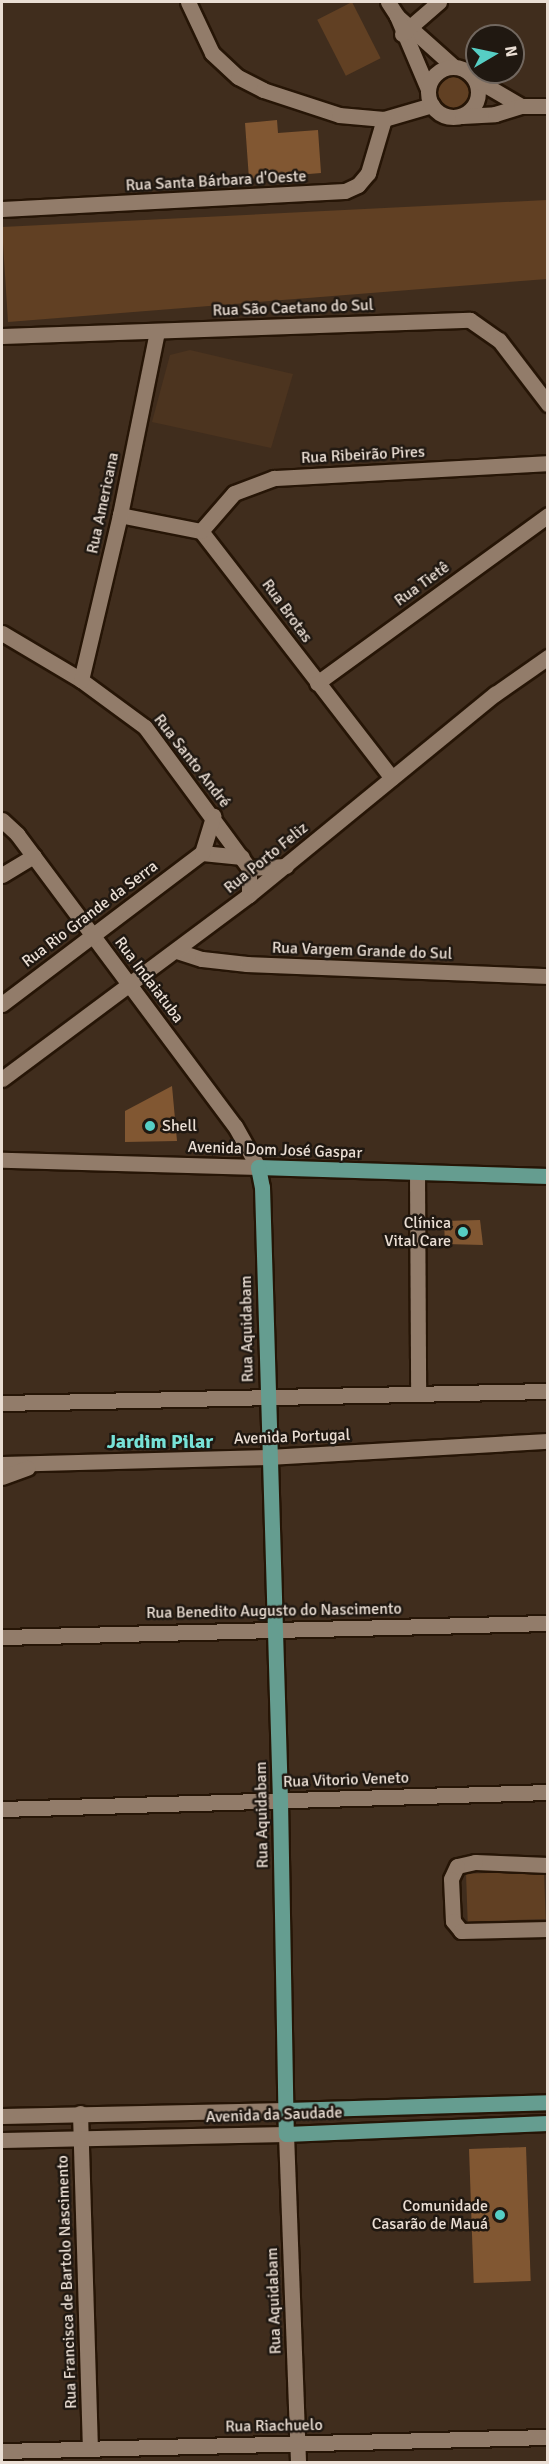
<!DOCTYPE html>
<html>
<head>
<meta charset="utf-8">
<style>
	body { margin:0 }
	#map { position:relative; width:549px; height:2464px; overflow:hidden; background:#402d1d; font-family:Signika,sans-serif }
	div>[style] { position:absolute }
	.built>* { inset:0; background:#4c341f }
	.green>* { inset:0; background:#614023; transform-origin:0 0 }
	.round { border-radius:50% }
	.building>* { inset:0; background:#815732; transform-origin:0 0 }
	.roads { filter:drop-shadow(2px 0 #261506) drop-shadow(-2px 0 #261506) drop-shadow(0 2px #261506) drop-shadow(0 -2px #261506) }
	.minor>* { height:15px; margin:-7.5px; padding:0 7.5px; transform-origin:7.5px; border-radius:7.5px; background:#927c6a }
	.minor>.ring { margin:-7.5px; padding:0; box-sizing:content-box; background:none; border:15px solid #927c6a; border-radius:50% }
	.major>* { height:15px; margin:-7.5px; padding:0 7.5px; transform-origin:7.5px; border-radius:7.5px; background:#659d90 }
	.dots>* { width:16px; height:16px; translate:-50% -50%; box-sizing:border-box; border:3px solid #201811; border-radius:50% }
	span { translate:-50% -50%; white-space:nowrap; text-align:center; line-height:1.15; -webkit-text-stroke:5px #201811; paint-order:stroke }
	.street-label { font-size:16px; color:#eaded4 }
	.poi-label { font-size:16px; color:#eaded4 }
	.left { translate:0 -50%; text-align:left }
	.right { translate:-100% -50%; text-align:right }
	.quarter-label { font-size:20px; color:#77e2d8; font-weight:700 }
	.frame { position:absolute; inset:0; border:3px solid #eaded4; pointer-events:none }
	.north { position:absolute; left:465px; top:24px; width:60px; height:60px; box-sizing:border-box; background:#201811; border:2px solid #71675f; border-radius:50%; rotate:81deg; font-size:16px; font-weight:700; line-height:24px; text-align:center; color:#eaded4 }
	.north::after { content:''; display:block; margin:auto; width:21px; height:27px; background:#56cec4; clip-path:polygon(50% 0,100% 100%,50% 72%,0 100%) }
</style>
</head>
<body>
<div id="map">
	<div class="built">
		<div style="clip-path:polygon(190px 350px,293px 374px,271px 448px,152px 422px,170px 355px)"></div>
	</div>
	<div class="green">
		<div style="left:352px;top:2px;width:63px;height:39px;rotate:63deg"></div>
		<div class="round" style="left:431px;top:70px;width:44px;height:44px"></div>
		<div style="clip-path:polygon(547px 200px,547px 279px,8px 322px,2px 227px)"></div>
		<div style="left:544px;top:1871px;width:48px;height:78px;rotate:88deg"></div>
	</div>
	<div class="building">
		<div style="clip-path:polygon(277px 120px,278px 133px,318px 130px,321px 173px,249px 179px,245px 123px)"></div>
		<div style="clip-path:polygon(172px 1086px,177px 1141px,125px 1142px,125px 1111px)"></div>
		<div style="clip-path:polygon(480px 1220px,483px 1245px,445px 1244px,444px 1221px)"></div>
		<div style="left:526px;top:2147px;width:134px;height:57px;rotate:88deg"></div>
	</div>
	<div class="roads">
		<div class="minor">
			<div style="left:188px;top:2px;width:56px;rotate:64.8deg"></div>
			<div style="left:212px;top:53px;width:35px;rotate:43deg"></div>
			<div style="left:238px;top:77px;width:28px;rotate:27deg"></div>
			<div style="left:263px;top:90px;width:80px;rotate:18.2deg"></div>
			<div style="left:339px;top:115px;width:45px;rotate:5.1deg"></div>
			<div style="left:384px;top:119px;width:50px;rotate:-16.3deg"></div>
			<div style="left:388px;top:2px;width:17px;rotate:57deg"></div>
			<div style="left:397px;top:16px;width:76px;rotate:41.8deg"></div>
			<div style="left:397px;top:16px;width:79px;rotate:67deg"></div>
			<div style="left:402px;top:34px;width:49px;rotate:-40.9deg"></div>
			<div class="ring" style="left:428px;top:67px;width:35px;height:35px"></div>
			<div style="left:475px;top:79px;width:53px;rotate:30.4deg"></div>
			<div style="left:462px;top:116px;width:33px;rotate:-3deg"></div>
			<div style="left:495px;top:114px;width:27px;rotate:-17deg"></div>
			<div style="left:521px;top:106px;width:27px"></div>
			<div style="left:2px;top:209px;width:343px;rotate:-3deg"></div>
			<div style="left:345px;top:191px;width:14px;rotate:-25deg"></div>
			<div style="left:358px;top:185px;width:16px;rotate:-50deg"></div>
			<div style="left:368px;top:173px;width:56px;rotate:-73.5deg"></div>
			<div style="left:2px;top:336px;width:468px;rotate:-2deg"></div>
			<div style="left:470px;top:320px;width:35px;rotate:35deg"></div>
			<div style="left:499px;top:340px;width:81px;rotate:52.6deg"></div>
			<div style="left:120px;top:515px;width:83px;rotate:11.2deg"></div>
			<div style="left:201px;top:531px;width:312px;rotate:52.3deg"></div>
			<div style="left:201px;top:531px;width:50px;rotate:-49deg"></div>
			<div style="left:234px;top:493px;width:43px;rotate:-20.6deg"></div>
			<div style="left:274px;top:478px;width:274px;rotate:-3.1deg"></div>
			<div style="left:2px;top:633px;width:92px;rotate:30.7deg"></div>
			<div style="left:81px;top:680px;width:79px;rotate:36.3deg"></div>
			<div style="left:145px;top:727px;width:175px;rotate:53.6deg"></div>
			<div style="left:249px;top:868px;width:27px;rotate:90deg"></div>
			<div style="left:81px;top:680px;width:170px;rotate:-76.7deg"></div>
			<div style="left:120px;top:515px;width:187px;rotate:-78.6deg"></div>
			<div style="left:317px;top:683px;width:286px;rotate:-36deg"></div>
			<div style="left:2px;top:820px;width:21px;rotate:43deg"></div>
			<div style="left:17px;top:834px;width:364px;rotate:53.3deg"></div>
			<div style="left:235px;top:1126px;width:47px;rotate:60.7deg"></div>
			<div style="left:258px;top:1167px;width:256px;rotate:-178.4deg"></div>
			<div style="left:202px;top:853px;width:40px;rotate:5.7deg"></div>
			<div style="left:249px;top:868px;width:37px;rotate:-3deg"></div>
			<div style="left:2px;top:875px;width:37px;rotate:-31deg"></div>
			<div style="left:177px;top:951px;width:26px;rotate:18deg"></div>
			<div style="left:202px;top:959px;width:45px;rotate:6.3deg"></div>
			<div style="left:247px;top:964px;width:301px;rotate:2.3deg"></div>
			<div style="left:2px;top:1004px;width:251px;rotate:-37.1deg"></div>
			<div style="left:202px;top:853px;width:39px;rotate:-73deg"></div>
			<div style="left:2px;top:1079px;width:308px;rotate:-36.7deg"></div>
			<div style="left:249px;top:895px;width:318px;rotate:-39.3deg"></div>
			<div style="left:495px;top:694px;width:65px;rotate:-34.9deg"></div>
			<div style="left:417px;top:1172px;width:221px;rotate:89.7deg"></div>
			<div style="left:2px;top:1403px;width:546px;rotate:-1.26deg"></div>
			<div style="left:2px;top:1464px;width:266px;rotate:-1.5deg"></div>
			<div style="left:268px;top:1457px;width:280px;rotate:-3.3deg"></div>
			<div style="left:2px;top:1477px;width:27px;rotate:-20deg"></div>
			<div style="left:2px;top:1637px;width:546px;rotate:-1.47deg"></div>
			<div style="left:2px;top:1809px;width:546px;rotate:-1.78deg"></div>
			<div style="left:548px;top:1865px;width:73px;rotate:-177.6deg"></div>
			<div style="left:475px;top:1862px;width:18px;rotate:167deg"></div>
			<div style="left:457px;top:1866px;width:14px;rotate:115deg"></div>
			<div style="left:451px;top:1879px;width:42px;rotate:87.3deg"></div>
			<div style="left:453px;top:1921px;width:13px;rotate:51deg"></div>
			<div style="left:461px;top:1931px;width:87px;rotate:-1.3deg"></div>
			<div style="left:80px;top:2113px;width:336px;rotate:88.3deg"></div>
			<div style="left:2px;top:2116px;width:284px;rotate:-1.2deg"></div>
			<div style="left:2px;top:2140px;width:284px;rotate:-1.2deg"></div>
			<div style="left:286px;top:2134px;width:328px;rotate:87.9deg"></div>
			<div style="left:2px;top:2451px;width:546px;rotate:-1.47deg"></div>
		</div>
		<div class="major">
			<div style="left:548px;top:1176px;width:290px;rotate:-178.2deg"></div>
			<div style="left:258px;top:1167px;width:20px;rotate:79deg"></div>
			<div style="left:262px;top:1187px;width:613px;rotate:88.32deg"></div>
			<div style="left:280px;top:1800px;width:334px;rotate:89deg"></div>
			<div style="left:286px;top:2134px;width:262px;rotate:-2.4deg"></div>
			<div style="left:286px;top:2110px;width:262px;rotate:-1.7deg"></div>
		</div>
	</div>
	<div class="dots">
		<div style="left:150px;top:1126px;background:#56cec4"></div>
		<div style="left:463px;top:1232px;background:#56cec4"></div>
		<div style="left:500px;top:2215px;background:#56cec4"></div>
	</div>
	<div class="street-label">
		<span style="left:216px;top:181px;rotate:-3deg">Rua Santa Bárbara d'Oeste</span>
		<span style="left:293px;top:308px;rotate:-2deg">Rua São Caetano do Sul</span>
		<span style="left:363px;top:455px;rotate:-3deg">Rua Ribeirão Pires</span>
		<span style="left:103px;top:503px;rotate:-78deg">Rua Americana</span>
		<span style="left:422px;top:584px;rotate:-36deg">Rua Tietê</span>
		<span style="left:287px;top:611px;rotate:54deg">Rua Brotas</span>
		<span style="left:192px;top:761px;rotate:52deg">Rua Santo André</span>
		<span style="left:266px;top:858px;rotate:-39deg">Rua Porto Feliz</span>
		<span style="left:90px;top:914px;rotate:-37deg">Rua Rio Grande da Serra</span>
		<span style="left:362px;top:951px;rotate:2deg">Rua Vargem Grande do Sul</span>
		<span style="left:149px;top:980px;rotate:53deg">Rua Indaiatuba</span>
		<span style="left:275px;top:1150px;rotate:2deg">Avenida Dom José Gaspar</span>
		<span style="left:247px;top:1329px;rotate:-91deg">Rua Aquidabam</span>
		<span style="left:292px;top:1437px;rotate:-2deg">Avenida Portugal</span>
		<span style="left:274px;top:1611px;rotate:-1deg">Rua Benedito Augusto do Nascimento</span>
		<span style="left:346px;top:1780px;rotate:-2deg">Rua Vitorio Veneto</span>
		<span style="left:262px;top:1815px;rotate:-91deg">Rua Aquidabam</span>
		<span style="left:274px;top:2115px;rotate:-2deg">Avenida da Saudade</span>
		<span style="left:67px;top:2282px;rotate:-92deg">Rua Francisca de Bartolo Nascimento</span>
		<span style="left:274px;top:2301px;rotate:-92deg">Rua Aquidabam</span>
		<span style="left:274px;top:2426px;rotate:-1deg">Rua Riachuelo</span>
	</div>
	<div class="poi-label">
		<span class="left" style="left:162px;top:1126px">Shell</span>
		<span class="right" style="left:451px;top:1232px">Clínica<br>Vital Care</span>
		<span class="right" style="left:488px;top:2215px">Comunidade<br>Casarão de Mauá</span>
	</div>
	<div class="quarter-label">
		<span style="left:160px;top:1441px">Jardim Pilar</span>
	</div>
	<div class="frame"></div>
	<div class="north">N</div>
</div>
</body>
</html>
